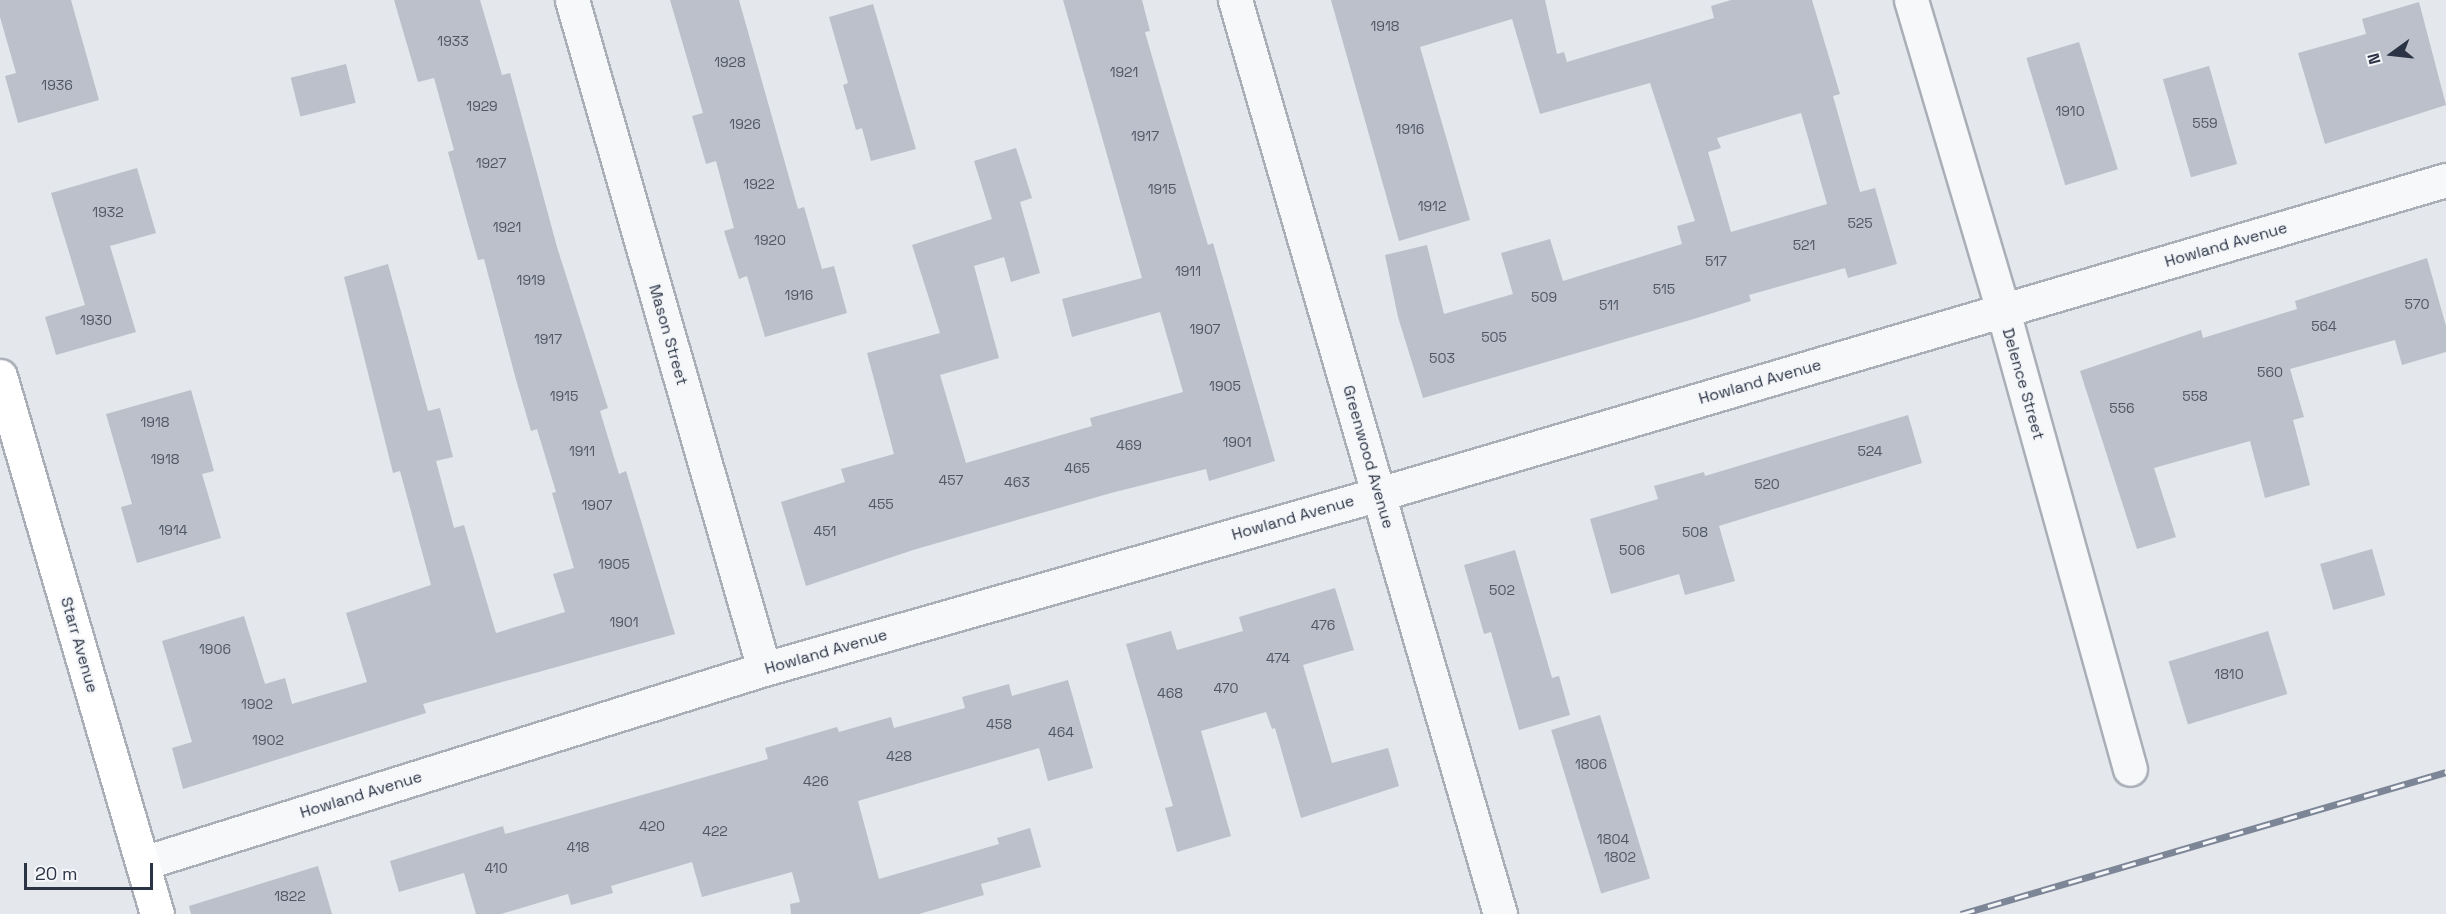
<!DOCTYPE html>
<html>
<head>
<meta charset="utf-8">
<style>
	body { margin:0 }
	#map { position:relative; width:2446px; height:914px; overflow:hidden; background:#e4e7ec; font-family:"Space Grotesk",sans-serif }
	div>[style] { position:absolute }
	.building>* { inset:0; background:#bbc0ca; transform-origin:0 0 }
	.roads { filter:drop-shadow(2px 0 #a9aeb7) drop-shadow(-2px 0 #a9aeb7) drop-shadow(0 2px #a9aeb7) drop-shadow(0 -2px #a9aeb7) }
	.street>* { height:33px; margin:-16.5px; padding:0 16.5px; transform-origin:16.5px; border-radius:16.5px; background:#f7f8fa }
	.secondary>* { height:33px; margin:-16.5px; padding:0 16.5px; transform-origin:16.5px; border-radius:16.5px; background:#fff }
	.rail>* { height:7px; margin-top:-3.5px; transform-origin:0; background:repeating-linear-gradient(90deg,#f4f6f9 0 14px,#7d8696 0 28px); box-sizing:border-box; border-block:2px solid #7d8696 }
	span { translate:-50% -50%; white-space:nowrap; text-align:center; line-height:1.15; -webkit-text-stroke:4.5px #f4f6f9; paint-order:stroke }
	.number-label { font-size:14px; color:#4f5766 }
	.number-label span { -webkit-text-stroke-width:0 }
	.street-label { font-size:16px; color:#2b3445 }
	.north { position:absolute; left:2362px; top:24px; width:60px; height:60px; -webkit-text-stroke:4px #f4f6f9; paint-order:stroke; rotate:255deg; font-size:16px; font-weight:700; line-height:24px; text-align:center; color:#2b3445 }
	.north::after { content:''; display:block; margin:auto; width:21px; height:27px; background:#2b3445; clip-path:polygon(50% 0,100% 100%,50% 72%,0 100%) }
	.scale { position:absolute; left:24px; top:863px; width:129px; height:27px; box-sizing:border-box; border:3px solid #2b3445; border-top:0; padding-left:8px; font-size:18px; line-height:21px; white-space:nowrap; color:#2b3445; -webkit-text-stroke:4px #f4f6f9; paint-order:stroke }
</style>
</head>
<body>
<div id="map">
	<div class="building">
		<div style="clip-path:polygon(0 0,71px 0,99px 100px,18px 123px,5px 76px,16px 73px,0 17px)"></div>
		<div style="clip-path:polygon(394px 0,480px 0,502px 75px,510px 73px,557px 247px,608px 408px,600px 411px,619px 474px,626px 471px,675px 634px,423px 704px,426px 713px,183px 789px,172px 748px,192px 742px,162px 641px,244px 616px,265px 684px,285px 678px,292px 704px,367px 682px,346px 613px,431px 585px,400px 471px,393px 473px,344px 277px,388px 264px,428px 411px,440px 408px,453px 457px,436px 461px,454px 528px,464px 525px,496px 633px,565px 612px,553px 574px,574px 568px,552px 493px,556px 492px,537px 429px,531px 431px,515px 376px,484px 259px,478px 260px,465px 214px,448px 152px,454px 150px,434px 78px,418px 82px)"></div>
		<div style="clip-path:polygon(670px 0,739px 0,798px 209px,804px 207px,822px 269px,834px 266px,847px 313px,765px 337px,747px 276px,739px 279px,724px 231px,734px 228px,716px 161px,706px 164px,692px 116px,703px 113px)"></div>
		<div style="clip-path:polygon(1063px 0,1142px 0,1150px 31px,1145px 32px,1166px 105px,1208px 245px,1213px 243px,1275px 461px,1209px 481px,1206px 469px,1111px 493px,913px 550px,806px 586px,781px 502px,845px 482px,841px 469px,894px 454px,867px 353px,940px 333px,912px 245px,992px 219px,974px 161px,1016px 148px,1032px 198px,1020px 202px,1040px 273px,1011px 282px,1004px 257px,974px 266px,999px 358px,940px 375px,966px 463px,1092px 426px,1090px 418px,1183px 392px,1160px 312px,1072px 337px,1062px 299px,1142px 278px)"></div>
		<div style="clip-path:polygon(evenodd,1331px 0,1545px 0,1557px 54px,1564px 52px,1567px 62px,1714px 18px,1711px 6px,1731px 0,1812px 0,1840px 94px,1833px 96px,1860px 192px,1875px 188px,1897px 264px,1848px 278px,1845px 268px,1749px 295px,1751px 301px,1697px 318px,1423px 398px,1398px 317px,1385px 255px,1427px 245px,1444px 314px,1513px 294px,1501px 253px,1550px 239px,1563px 281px,1682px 244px,1677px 226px,1695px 221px,1650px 83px,1540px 114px,1512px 19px,1420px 47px,1470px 220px,1399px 241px,1331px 0,1801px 113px,1827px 204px,1731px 232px,1708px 152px,1721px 148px,1717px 138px,1801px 113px)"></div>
		<div style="clip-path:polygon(2419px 2px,2446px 105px,2325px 144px,2298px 53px,2366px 34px,2362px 19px)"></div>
		<div style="clip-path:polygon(873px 4px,916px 149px,871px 161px,862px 128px,856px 130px,843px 85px,848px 83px,829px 17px)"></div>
		<div style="left:2079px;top:42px;width:133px;height:55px;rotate:73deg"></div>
		<div style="left:346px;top:64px;width:40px;height:57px;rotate:76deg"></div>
		<div style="left:2209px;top:66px;width:102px;height:48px;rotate:74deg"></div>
		<div style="clip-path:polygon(137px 168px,156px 233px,110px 246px,136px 332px,56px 355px,45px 317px,85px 305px,51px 193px)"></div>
		<div style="clip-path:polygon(2427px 258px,2446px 326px,2446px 352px,2402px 365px,2395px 340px,2290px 369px,2304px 417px,2293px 420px,2310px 485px,2265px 498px,2250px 441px,2154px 468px,2176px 537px,2137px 549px,2080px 371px,2201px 330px,2203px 338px,2297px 309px,2295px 301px)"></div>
		<div style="clip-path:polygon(191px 390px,214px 471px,202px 474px,221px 538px,137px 563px,121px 507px,132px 504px,106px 414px)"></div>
		<div style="clip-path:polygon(1908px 415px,1922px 463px,1719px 526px,1735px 581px,1685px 595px,1679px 574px,1611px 594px,1590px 519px,1658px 499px,1654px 486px,1704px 472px,1705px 476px)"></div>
		<div style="left:2372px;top:549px;width:48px;height:54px;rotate:74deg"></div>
		<div style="clip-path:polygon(1515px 550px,1552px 678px,1559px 676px,1570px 715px,1519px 730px,1491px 632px,1484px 634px,1464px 565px)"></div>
		<div style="clip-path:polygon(1335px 588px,1354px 650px,1303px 665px,1332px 763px,1388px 748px,1399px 786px,1301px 818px,1275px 728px,1272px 729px,1266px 712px,1201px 731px,1231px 836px,1177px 852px,1165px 808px,1173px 806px,1126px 644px,1171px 631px,1177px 650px,1243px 631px,1239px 617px)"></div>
		<div style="left:2268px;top:631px;width:66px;height:104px;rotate:73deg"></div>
		<div style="clip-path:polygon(1068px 680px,1093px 768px,1048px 781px,1039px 748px,858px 801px,879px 879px,999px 844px,997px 838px,1030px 828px,1041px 867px,981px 884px,984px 895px,919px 914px,791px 914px,790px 904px,800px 902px,792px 872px,702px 897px,692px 862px,611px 886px,613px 893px,571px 905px,568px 894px,501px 914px,476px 914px,464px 873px,399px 892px,390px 861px,503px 826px,505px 834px,768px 759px,765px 748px,837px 727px,839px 732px,891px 717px,894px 728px,965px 708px,962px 697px,1009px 684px,1012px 696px)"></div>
		<div style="left:1600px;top:715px;width:171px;height:51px;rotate:73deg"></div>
		<div style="clip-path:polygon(318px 866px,332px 914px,191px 914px,189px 906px)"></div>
	</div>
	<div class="roads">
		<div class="street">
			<div style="left:572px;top:0;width:696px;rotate:73.99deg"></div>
			<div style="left:1235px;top:0;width:952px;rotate:73.83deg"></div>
			<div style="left:1911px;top:0;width:324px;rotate:73.5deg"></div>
			<div style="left:2003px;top:311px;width:475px;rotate:74.5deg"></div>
			<div style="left:143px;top:863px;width:651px;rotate:-17.35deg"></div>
			<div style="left:764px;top:669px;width:639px;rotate:-15.88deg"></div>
			<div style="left:1379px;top:494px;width:1112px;rotate:-16.4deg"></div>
		</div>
		<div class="secondary">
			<div style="left:0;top:376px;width:560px;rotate:73.73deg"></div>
		</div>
	</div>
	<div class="rail">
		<div style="left:1961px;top:914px;width:505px;rotate:-16.32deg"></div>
	</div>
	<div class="number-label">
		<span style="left:1385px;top:26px">1918</span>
		<span style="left:453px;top:41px">1933</span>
		<span style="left:730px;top:62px">1928</span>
		<span style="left:1124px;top:72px">1921</span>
		<span style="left:57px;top:85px">1936</span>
		<span style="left:482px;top:106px">1929</span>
		<span style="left:2070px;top:111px">1910</span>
		<span style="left:2205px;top:123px">559</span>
		<span style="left:745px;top:124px">1926</span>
		<span style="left:1410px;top:129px">1916</span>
		<span style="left:1145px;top:136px">1917</span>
		<span style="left:491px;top:163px">1927</span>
		<span style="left:759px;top:184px">1922</span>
		<span style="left:1162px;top:189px">1915</span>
		<span style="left:1432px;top:206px">1912</span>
		<span style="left:108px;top:212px">1932</span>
		<span style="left:1860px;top:223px">525</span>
		<span style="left:507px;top:227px">1921</span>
		<span style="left:770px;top:240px">1920</span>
		<span style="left:1804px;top:245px">521</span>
		<span style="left:1716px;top:261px">517</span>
		<span style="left:1188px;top:271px">1911</span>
		<span style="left:531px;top:280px">1919</span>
		<span style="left:1664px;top:289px">515</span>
		<span style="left:799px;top:295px">1916</span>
		<span style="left:1544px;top:297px">509</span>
		<span style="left:2417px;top:304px">570</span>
		<span style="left:1609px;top:305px">511</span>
		<span style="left:96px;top:320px">1930</span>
		<span style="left:2324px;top:326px">564</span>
		<span style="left:1205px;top:329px">1907</span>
		<span style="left:1494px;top:337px">505</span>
		<span style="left:548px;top:339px">1917</span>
		<span style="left:1442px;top:358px">503</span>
		<span style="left:2270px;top:372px">560</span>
		<span style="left:1225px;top:386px">1905</span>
		<span style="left:564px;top:396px">1915</span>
		<span style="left:2195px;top:396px">558</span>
		<span style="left:2122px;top:408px">556</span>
		<span style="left:155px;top:422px">1918</span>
		<span style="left:1237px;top:442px">1901</span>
		<span style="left:1129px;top:445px">469</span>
		<span style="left:582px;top:451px">1911</span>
		<span style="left:1870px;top:451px">524</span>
		<span style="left:165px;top:459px">1918</span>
		<span style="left:1077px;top:468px">465</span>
		<span style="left:951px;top:480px">457</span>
		<span style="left:1017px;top:482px">463</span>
		<span style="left:1767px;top:484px">520</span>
		<span style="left:881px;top:504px">455</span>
		<span style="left:597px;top:505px">1907</span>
		<span style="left:173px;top:530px">1914</span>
		<span style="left:825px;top:531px">451</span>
		<span style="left:1695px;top:532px">508</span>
		<span style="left:1632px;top:550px">506</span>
		<span style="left:614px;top:564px">1905</span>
		<span style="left:1502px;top:590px">502</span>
		<span style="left:624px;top:622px">1901</span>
		<span style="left:1323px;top:625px">476</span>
		<span style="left:215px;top:649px">1906</span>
		<span style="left:1278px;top:658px">474</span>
		<span style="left:2229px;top:674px">1810</span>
		<span style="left:1226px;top:688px">470</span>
		<span style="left:1170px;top:693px">468</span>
		<span style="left:257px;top:704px">1902</span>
		<span style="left:999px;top:724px">458</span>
		<span style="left:1061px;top:732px">464</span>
		<span style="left:268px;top:740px">1902</span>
		<span style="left:899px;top:756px">428</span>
		<span style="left:1591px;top:764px">1806</span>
		<span style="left:816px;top:781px">426</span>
		<span style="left:652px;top:826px">420</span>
		<span style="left:715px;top:831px">422</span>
		<span style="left:1613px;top:839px">1804</span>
		<span style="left:578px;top:847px">418</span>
		<span style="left:1620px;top:857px">1802</span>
		<span style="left:496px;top:868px">410</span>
		<span style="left:290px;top:896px">1822</span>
	</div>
	<div class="street-label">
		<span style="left:2226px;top:245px;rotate:-16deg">Howland Avenue</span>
		<span style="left:668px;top:335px;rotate:74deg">Mason Street</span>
		<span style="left:1760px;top:382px;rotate:-16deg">Howland Avenue</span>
		<span style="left:2023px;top:384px;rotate:74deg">Delence Street</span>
		<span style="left:1368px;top:457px;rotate:74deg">Greenwood Avenue</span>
		<span style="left:1293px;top:518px;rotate:-16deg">Howland Avenue</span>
		<span style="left:79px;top:645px;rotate:74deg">Starr Avenue</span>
		<span style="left:826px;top:652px;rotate:-16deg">Howland Avenue</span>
		<span style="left:361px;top:795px;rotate:-17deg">Howland Avenue</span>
	</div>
	<div class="north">N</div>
	<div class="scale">20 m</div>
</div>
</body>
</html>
